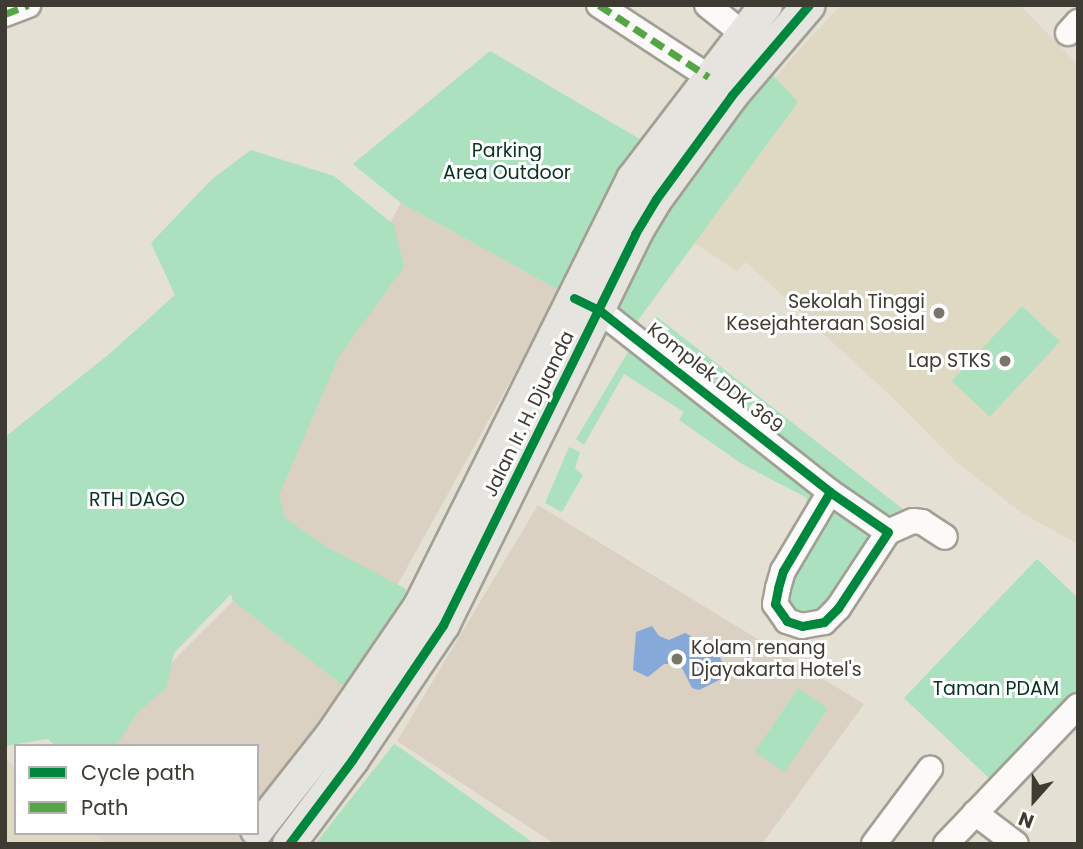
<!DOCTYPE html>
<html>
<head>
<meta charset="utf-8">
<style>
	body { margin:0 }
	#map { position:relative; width:1083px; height:849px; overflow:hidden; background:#e4e0d3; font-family:Poppins,sans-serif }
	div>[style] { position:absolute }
	.commercial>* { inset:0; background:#dad1c2; transform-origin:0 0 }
	.built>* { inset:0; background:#dfd9c3 }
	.green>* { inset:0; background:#abe1be; transform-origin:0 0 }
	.water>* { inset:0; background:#86a9d9 }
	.roads { filter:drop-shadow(2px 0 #a29f95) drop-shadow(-2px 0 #a29f95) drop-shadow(0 2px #a29f95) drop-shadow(0 -2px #a29f95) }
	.minor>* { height:24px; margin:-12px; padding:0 12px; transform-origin:12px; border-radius:12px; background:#fbfaf8 }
	.major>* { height:32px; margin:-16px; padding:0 16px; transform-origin:16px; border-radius:16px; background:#e6e4de }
	.quiet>* { height:7px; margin-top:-3.5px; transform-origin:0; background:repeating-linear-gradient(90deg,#54a644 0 14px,transparent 0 21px) }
	.cycleway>* { height:9px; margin:-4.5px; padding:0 4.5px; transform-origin:4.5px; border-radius:4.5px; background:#00873e }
	.dots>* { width:19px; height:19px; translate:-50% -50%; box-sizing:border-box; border:4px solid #fff; border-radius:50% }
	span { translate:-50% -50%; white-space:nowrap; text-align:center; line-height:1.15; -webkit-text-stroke:6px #fff; paint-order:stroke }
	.park-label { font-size:19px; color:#063420 }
	.poi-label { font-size:19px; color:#3e3b32 }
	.right { translate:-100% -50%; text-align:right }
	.left { translate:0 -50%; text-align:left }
	.street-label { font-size:19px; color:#3e3b32 }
	.frame { position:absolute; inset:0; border:7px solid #3e3b32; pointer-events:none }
	.legend { position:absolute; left:14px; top:744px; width:245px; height:91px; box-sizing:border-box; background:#fff; border:2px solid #b2b1ad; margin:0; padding:9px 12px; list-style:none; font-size:21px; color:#3e3b32 }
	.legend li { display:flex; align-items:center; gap:14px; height:35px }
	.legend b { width:35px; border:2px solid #b2b1ad }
	.north { position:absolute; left:999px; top:765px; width:70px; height:70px; -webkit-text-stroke:5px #fff; paint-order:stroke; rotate:201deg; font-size:19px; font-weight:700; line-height:28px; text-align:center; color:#3e3b32 }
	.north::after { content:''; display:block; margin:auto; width:24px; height:32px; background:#3e3b32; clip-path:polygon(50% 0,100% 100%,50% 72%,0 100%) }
</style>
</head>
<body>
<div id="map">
	<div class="commercial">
		<div style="left:401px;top:203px;width:182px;height:350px;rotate:29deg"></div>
		<div style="clip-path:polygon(538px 505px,864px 704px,762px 844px,555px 844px,397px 741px)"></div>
		<div style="clip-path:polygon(233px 601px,350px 691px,257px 812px,257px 746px,108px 746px,140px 694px)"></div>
		<div style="left:92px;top:833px;width:149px;height:16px"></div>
	</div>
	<div class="built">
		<div style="clip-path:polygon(841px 5px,1020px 5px,1078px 65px,1078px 544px,1022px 513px,955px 461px,897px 402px,746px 262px,737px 271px,661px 221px,791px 59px)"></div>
		<div style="clip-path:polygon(5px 759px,16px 767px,16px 833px,95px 833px,107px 844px,5px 844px)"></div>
	</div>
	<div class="green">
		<div style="clip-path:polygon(490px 51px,643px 141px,560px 291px,401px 203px,353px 164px)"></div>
		<div style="clip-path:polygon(768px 70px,798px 102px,636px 323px,609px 305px,668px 193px)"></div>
		<div style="clip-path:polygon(251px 150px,334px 176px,394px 225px,404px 267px,339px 356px,279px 495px,285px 518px,327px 547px,406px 589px,405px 598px,391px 628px,350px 691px,233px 601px,231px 594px,174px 653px,166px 688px,138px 712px,116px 746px,55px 746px,48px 739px,5px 746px,5px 437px,108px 355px,175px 295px,151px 243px,212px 179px)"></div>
		<div style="left:1022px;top:306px;width:52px;height:103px;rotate:43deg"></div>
		<div style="left:657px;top:317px;width:320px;height:24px;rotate:38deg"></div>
		<div style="clip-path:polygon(631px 347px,821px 493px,810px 511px,804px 512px,807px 498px,742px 464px,679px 420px,684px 412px,624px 374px,584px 445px,576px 439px)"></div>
		<div style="clip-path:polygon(569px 447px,580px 452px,575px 468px,583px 475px,562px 512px,545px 503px)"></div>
		<div style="clip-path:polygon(832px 501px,878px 532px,821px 616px,801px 619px,784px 606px,785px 580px)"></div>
		<div style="clip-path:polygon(1037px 559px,1078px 598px,1078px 691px,992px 781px,904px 698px)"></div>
		<div style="left:798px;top:688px;width:36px;height:77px;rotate:34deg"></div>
		<div style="clip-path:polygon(394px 744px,402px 749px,535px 844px,315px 844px)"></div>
	</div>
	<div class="water">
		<div style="clip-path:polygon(652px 626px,659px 636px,669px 640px,685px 633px,696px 639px,694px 644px,704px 654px,718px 652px,726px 672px,723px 678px,699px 690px,692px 688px,680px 664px,664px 664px,648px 677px,633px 670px,636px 632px)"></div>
	</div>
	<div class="roads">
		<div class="minor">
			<div style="left:599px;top:5px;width:131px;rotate:33.2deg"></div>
			<div style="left:707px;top:5px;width:63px;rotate:38.5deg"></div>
			<div style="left:5px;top:14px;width:25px;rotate:-21deg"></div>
			<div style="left:1068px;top:33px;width:15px;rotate:-48deg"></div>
			<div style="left:583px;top:302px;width:18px;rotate:27deg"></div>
			<div style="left:599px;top:310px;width:294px;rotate:38.2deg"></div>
			<div style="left:830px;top:492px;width:70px;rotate:34.6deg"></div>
			<div style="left:888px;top:532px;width:91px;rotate:123.3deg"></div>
			<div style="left:838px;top:608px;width:20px;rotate:135deg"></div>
			<div style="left:824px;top:622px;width:22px;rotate:170deg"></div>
			<div style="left:802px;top:626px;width:16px;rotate:-162deg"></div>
			<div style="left:787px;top:621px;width:21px;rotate:-125deg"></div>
			<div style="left:775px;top:604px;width:16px;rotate:-79deg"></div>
			<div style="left:778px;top:588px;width:18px;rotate:-74deg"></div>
			<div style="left:783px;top:571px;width:92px;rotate:-59.3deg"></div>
			<div style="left:888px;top:532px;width:27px;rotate:-24deg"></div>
			<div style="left:913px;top:521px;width:9px;rotate:6deg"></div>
			<div style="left:922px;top:522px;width:27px;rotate:33deg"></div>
			<div style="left:975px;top:813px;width:51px;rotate:37.1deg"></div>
			<div style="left:874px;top:844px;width:94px;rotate:-53.3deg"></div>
			<div style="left:946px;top:844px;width:191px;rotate:-46.3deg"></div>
		</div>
		<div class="major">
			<div style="left:257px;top:830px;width:121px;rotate:-51.7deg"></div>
			<div style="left:332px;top:735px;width:156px;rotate:-55.7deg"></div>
			<div style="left:420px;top:606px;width:477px;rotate:-63.5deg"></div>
			<div style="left:633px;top:179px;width:219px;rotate:-52.6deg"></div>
			<div style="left:289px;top:844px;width:105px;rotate:-53.1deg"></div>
			<div style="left:352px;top:760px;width:163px;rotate:-56deg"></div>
			<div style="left:443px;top:625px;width:436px;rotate:-63.8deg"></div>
			<div style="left:635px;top:234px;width:41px;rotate:-59deg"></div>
			<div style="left:656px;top:199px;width:129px;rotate:-53.8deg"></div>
			<div style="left:732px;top:95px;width:118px;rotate:-49.5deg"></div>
		</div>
	</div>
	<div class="quiet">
		<div style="left:599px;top:5px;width:131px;rotate:33.2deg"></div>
		<div style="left:5px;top:14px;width:25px;rotate:-21deg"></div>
	</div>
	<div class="cycleway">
		<div style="left:574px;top:298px;width:28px;rotate:26deg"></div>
		<div style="left:599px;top:310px;width:294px;rotate:38.2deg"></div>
		<div style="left:830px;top:492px;width:70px;rotate:34.6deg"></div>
		<div style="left:888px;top:532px;width:91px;rotate:123.3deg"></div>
		<div style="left:838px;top:608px;width:20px;rotate:135deg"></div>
		<div style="left:824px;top:622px;width:22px;rotate:170deg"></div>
		<div style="left:802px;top:626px;width:16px;rotate:-162deg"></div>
		<div style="left:787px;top:621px;width:21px;rotate:-125deg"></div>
		<div style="left:775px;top:604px;width:16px;rotate:-79deg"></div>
		<div style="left:778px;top:588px;width:18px;rotate:-74deg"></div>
		<div style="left:783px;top:571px;width:92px;rotate:-59.3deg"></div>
		<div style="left:289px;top:844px;width:105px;rotate:-53.1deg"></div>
		<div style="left:352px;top:760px;width:163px;rotate:-56deg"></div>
		<div style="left:443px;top:625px;width:436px;rotate:-63.8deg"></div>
		<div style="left:635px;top:234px;width:41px;rotate:-59deg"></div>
		<div style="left:656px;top:199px;width:129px;rotate:-53.8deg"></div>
		<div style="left:732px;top:95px;width:118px;rotate:-49.5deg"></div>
	</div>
	<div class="dots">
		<div style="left:939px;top:313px;background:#78756a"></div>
		<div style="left:1005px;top:361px;background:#78756a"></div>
		<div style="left:677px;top:659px;background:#78756a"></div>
	</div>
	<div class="park-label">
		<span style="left:507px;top:162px">Parking<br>Area Outdoor</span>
		<span style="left:137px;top:500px">RTH DAGO</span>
		<span style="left:996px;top:689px">Taman PDAM</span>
	</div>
	<div class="poi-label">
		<span class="right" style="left:925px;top:313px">Sekolah Tinggi<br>Kesejahteraan Sosial</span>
		<span class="right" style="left:991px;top:361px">Lap STKS</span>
		<span class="left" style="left:691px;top:659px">Kolam renang<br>Djayakarta Hotel's</span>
	</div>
	<div class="street-label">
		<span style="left:715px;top:378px;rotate:38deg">Komplek DDK 369</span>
		<span style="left:529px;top:414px;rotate:-64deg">Jalan Ir. H. Djuanda</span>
	</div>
	<div class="frame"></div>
	<ul class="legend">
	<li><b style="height:9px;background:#00873e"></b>Cycle path</li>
	<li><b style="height:9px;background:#54a644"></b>Path</li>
	</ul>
	<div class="north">N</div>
</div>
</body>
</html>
